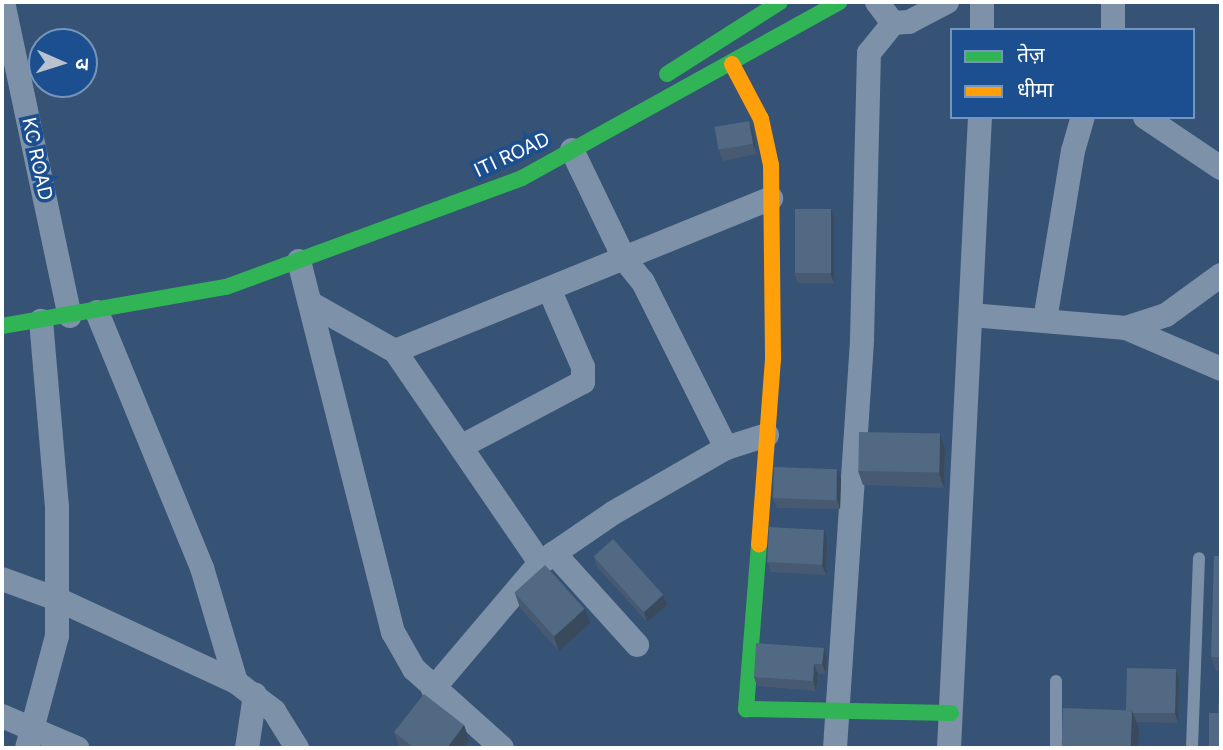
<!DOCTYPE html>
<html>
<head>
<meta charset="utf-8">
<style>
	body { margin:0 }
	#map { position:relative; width:1223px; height:750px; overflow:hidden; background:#365274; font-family:Inter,"Noto Sans Devanagari",sans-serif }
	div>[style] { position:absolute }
	.lane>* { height:12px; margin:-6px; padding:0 6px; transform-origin:6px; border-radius:6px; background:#7d92a8 }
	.street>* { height:24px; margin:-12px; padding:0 12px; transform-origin:12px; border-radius:12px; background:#7d92a8 }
	.fast>* { height:16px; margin:-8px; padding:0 8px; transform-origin:8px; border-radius:8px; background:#30b455 }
	.slow>* { height:16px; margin:-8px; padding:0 8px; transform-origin:8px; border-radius:8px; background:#ff9f0a }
	.wall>* { inset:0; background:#475a72 }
	.shaded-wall>* { inset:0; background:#394a5c }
	.building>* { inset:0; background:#526984; transform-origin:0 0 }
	span { translate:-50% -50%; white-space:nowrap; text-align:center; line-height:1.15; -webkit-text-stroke:7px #1b4f8f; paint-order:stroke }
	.street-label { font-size:19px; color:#fff }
	.frame { position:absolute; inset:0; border:4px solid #fff; pointer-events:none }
	.legend { position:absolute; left:950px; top:28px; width:245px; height:91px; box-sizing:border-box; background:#1b4f8f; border:2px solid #7695bc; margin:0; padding:9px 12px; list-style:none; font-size:21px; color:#fff }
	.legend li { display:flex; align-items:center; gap:14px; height:35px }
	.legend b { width:35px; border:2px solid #7695bc }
	.north { position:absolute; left:28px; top:28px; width:70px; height:70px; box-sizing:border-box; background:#1b4f8f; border:2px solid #7695bc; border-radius:50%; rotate:93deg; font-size:19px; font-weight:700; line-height:28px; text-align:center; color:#fff }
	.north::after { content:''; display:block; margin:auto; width:24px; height:32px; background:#b9c2ce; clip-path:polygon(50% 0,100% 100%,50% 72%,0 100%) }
</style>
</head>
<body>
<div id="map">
	<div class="lane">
		<div style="left:1056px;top:748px;width:67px;rotate:-90deg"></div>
		<div style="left:1192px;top:748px;width:190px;rotate:-87.9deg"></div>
	</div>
	<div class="street">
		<div style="left:3px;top:2px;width:321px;rotate:78deg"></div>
		<div style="left:877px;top:2px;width:26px;rotate:53deg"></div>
		<div style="left:1113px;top:2px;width:28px;rotate:90deg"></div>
		<div style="left:982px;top:30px;width:28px;rotate:-90deg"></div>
		<div style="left:1145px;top:117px;width:92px;rotate:33.9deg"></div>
		<div style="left:572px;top:150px;width:122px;rotate:64.3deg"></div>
		<div style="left:625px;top:260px;width:28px;rotate:51deg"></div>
		<div style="left:643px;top:282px;width:186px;rotate:63.4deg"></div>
		<div style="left:299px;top:261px;width:383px;rotate:75.8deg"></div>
		<div style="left:393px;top:632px;width:43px;rotate:60.4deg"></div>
		<div style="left:414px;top:669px;width:118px;rotate:41.9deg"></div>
		<div style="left:310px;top:303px;width:98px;rotate:29.5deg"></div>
		<div style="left:395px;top:351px;width:257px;rotate:55.6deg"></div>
		<div style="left:97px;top:312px;width:277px;rotate:67.7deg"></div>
		<div style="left:202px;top:568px;width:119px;rotate:73.4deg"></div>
		<div style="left:971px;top:315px;width:156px;rotate:4.8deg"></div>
		<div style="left:1126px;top:328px;width:42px;rotate:-18deg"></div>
		<div style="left:1166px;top:315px;width:68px;rotate:-36deg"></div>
		<div style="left:1045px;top:320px;width:171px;rotate:-80.6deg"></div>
		<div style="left:1073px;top:151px;width:35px;rotate:-74deg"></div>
		<div style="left:1126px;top:328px;width:103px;rotate:23.3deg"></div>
		<div style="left:395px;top:351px;width:406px;rotate:-22.1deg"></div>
		<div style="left:462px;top:446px;width:137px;rotate:-27.9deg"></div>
		<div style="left:583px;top:382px;width:15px;rotate:-90deg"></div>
		<div style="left:583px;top:367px;width:83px;rotate:-113.5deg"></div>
		<div style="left:554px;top:553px;width:124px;rotate:47.9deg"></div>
		<div style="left:2px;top:579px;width:59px;rotate:20deg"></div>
		<div style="left:57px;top:599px;width:197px;rotate:24.9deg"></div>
		<div style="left:236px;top:682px;width:48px;rotate:37.3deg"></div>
		<div style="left:274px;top:711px;width:44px;rotate:58.1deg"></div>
		<div style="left:433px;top:689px;width:165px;rotate:-49.7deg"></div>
		<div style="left:540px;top:563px;width:88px;rotate:-34.4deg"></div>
		<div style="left:613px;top:513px;width:130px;rotate:-29.9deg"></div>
		<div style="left:726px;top:448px;width:43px;rotate:-17.6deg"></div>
		<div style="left:2px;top:716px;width:82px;rotate:23.1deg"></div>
		<div style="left:27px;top:748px;width:116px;rotate:-75deg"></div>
		<div style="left:57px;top:636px;width:129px;rotate:-90deg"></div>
		<div style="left:57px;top:507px;width:187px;rotate:-94.9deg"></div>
		<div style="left:247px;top:748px;width:54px;rotate:-81.4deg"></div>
		<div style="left:835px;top:748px;width:410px;rotate:-86.2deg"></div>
		<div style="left:862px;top:339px;width:286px;rotate:-88.6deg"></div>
		<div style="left:869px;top:53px;width:38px;rotate:-51deg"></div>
		<div style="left:893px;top:23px;width:16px;rotate:-4deg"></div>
		<div style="left:909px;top:22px;width:43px;rotate:-27.8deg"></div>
		<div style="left:949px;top:748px;width:632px;rotate:-87.19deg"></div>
	</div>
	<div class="fast">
		<div style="left:667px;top:74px;width:134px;rotate:-32.5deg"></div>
		<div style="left:2px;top:326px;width:227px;rotate:-9.9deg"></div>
		<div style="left:226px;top:287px;width:315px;rotate:-20.2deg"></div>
		<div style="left:522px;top:178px;width:363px;rotate:-29deg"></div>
		<div style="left:759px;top:544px;width:166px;rotate:94.5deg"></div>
		<div style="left:746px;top:709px;width:205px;rotate:1.1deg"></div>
	</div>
	<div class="slow">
		<div style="left:732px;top:64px;width:62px;rotate:62.2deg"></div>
		<div style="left:761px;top:119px;width:47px;rotate:77.7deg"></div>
		<div style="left:771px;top:165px;width:194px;rotate:89.4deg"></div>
		<div style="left:773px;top:359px;width:186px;rotate:94.3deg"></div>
	</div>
	<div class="wall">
		<div style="clip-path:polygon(753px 131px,757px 154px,723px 161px,719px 151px)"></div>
		<div style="clip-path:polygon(831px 209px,834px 219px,834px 283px,798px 283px,794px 273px)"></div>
		<div style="clip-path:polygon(945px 449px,944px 488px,863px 485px,858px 471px)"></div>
		<div style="clip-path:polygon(841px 479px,840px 509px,777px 508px,773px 498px)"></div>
		<div style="clip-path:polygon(827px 540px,826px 575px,771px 572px,767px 562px)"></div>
		<div style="clip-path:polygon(1221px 556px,1221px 671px,1216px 671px,1211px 657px)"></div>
		<div style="clip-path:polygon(594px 557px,667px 605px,647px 622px,597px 567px)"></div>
		<div style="clip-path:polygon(515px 593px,590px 623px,559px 651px,520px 608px)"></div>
		<div style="clip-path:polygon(827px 658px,826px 674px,818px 674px,816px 691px,757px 686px,754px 677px)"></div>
		<div style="clip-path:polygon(1176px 669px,1179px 679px,1178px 723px,1136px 722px,1139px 729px,1126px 710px)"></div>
		<div style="clip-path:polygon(464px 725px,469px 740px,463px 748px,401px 748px,399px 747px,394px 732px)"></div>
	</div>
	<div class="shaded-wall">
		<div style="clip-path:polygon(749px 121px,753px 131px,757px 154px,753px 144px)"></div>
		<div style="clip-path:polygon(831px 209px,834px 219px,834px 283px,830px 273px)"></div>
		<div style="clip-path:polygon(940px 434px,945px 449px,944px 488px,939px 473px)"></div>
		<div style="clip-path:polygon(837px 469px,841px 479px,840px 509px,837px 499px)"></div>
		<div style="clip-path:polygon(824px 530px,827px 540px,826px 575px,822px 565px)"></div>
		<div style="clip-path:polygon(663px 595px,667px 605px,647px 622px,644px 612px)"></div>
		<div style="clip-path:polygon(585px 609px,590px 623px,559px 651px,554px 637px)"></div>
		<div style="clip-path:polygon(824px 648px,827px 658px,826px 674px,822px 664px)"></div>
		<div style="clip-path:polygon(814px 664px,818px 674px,816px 691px,813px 681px)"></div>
		<div style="clip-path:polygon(1176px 669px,1179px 679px,1178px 723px,1175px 713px)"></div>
		<div style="clip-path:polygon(1132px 710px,1139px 729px,1138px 748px,1131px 748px)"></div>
		<div style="clip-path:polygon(464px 725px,469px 740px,463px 748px,447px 748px)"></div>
	</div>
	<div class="building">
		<div style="left:749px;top:121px;width:23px;height:35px;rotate:80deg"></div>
		<div style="left:795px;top:209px;width:36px;height:64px"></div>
		<div style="left:859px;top:432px;width:81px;height:39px;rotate:1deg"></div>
		<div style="left:774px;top:467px;width:63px;height:31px;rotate:2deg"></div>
		<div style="left:769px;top:527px;width:55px;height:35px;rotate:3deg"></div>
		<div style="left:613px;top:539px;width:75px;height:26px;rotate:48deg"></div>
		<div style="clip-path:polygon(1214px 556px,1221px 556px,1221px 657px,1211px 657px)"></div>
		<div style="left:545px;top:565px;width:59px;height:41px;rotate:48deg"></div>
		<div style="clip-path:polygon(756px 643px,824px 648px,822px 664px,814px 664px,813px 681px,754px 677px)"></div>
		<div style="clip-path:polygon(1127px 668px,1176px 669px,1175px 713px,1133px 713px,1132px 710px,1126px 710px)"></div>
		<div style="clip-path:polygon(1219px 692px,1221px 692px,1221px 748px,1209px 748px,1209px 713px,1218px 713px)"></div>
		<div style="clip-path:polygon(424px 694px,464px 725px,447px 748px,414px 748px,394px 732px)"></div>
		<div style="left:1063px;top:708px;width:69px;height:40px;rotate:2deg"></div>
	</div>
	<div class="street-label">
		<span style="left:512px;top:155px;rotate:-25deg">ITI ROAD</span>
		<span style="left:37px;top:159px;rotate:78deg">KC ROAD</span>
	</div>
	<div class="frame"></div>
	<ul class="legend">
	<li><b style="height:9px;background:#30b455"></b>तेज़</li>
	<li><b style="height:9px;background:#ff9f0a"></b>धीमा</li>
	</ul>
	<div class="north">उ</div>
</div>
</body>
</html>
